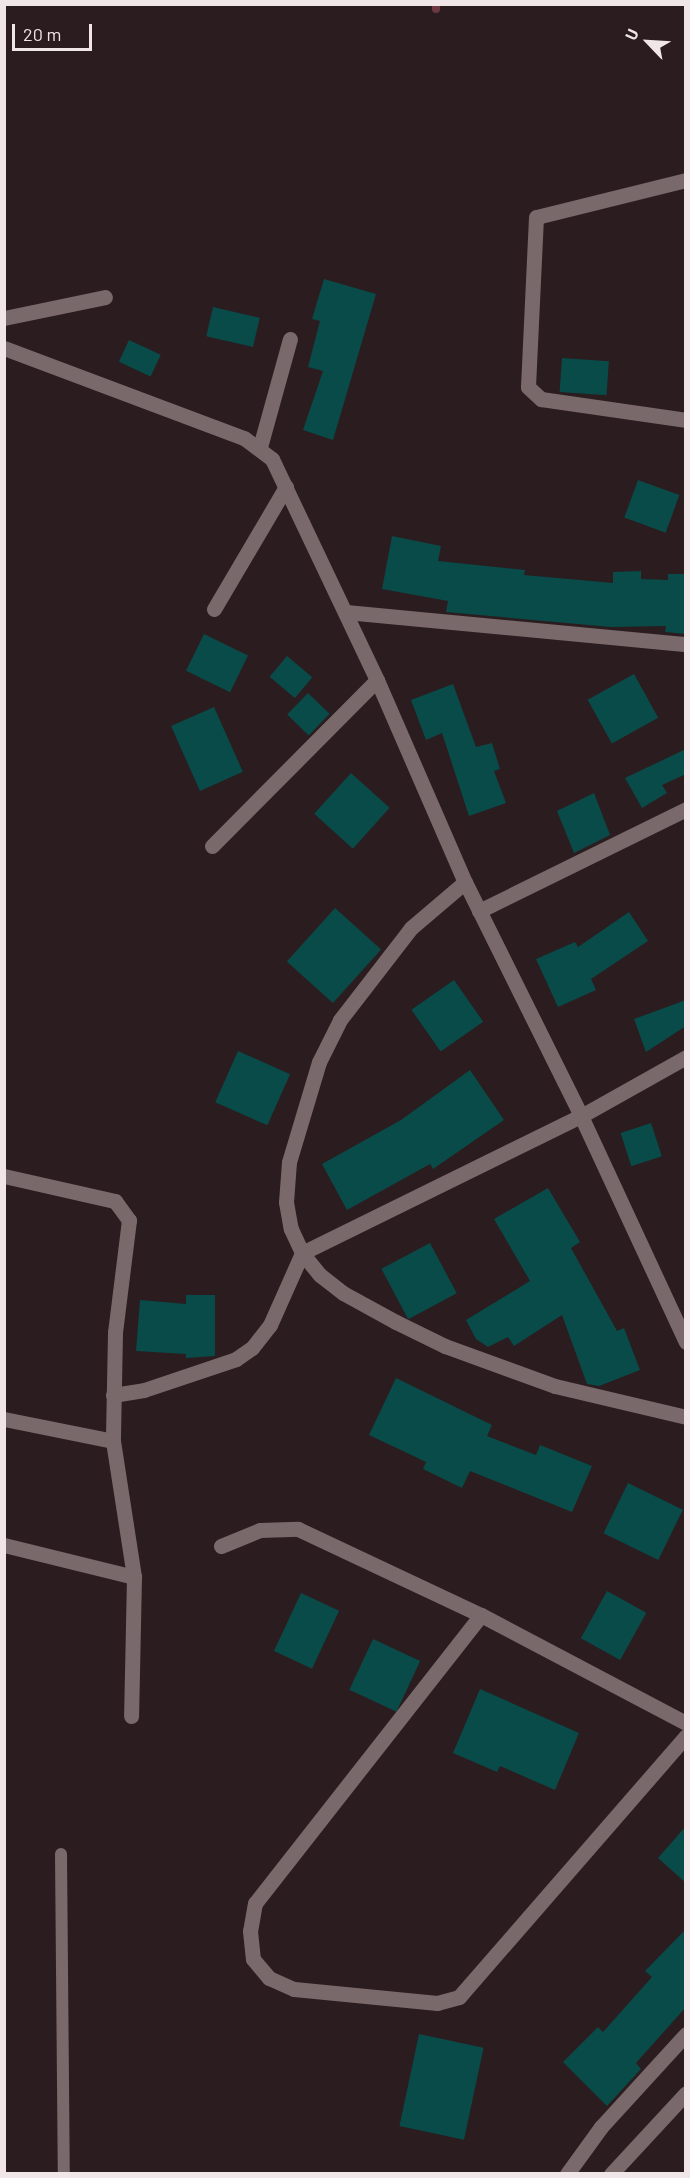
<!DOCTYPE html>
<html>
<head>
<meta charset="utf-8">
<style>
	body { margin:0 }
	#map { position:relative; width:690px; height:2178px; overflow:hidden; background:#2b1c1f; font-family:Barlow,sans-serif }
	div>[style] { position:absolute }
	.stream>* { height:8px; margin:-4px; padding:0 4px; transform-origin:4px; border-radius:4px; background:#6e3843 }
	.building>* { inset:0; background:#084b48; transform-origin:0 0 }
	.service>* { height:12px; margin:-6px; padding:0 6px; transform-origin:6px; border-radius:6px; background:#7a696b }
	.minor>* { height:15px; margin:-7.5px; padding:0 7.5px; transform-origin:7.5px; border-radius:7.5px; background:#7a696b }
	.tertiary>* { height:15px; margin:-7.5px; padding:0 7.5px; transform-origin:7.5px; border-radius:7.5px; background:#7a696b }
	span { translate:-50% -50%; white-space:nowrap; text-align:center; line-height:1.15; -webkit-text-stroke:4.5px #2b1c1f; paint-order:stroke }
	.frame { position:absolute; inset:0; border:6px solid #f0e6e7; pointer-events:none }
	.north { position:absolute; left:618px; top:12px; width:60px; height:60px; -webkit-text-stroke:4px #2b1c1f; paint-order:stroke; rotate:295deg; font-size:16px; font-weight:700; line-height:24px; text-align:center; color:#f0e6e7 }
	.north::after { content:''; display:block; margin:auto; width:21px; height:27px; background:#f0e6e7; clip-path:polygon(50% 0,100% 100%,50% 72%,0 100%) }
	.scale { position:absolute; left:12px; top:24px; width:80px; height:27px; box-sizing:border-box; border:3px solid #f0e6e7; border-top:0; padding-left:8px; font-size:18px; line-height:21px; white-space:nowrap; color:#f0e6e7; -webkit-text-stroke:4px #2b1c1f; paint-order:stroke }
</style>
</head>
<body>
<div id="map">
	<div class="stream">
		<div style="left:436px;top:4px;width:5px;rotate:90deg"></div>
	</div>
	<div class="building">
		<div style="clip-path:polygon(324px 279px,376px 294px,333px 440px,303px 430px,323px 371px,308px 367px,320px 321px,312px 319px)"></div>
		<div style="left:213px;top:307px;width:48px;height:30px;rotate:13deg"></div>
		<div style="left:129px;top:340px;width:35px;height:24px;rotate:25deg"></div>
		<div style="left:562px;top:358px;width:47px;height:34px;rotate:4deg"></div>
		<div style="left:638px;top:480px;width:44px;height:40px;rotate:20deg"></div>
		<div style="clip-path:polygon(392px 536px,441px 546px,438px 561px,525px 570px,524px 575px,613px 583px,613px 572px,641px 571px,641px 579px,668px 580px,668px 574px,686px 574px,686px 634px,665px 632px,666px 626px,611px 627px,446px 612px,448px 601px,382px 589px)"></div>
		<div style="left:204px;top:634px;width:49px;height:41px;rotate:26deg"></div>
		<div style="left:287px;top:656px;width:33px;height:27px;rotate:40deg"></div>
		<div style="left:634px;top:674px;width:50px;height:53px;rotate:61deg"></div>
		<div style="clip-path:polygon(453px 684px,476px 747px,492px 743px,500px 769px,494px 771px,506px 803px,469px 816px,442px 733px,426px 740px,411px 700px)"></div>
		<div style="left:308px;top:693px;width:30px;height:30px;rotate:44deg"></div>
		<div style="left:214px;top:707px;width:71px;height:47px;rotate:66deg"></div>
		<div style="clip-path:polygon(686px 749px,686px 774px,662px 785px,667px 793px,642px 808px,625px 778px)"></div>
		<div style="left:351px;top:773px;width:52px;height:55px;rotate:42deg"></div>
		<div style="clip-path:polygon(594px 793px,610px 835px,574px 853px,557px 811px)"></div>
		<div style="left:335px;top:908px;width:62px;height:72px;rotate:42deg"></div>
		<div style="clip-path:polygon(629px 912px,648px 941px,591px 979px,596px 990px,558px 1007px,536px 959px,575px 942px,578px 947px)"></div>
		<div style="left:454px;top:980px;width:51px;height:52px;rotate:55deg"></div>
		<div style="clip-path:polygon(686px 1000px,686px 1026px,646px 1052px,634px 1019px)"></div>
		<div style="left:238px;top:1051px;width:57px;height:56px;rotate:24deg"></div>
		<div style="clip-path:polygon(470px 1070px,504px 1120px,433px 1169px,430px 1164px,347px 1210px,322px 1164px,401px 1120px)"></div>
		<div style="left:651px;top:1123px;width:35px;height:32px;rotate:72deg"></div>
		<div style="clip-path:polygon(548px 1188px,580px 1242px,571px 1248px,617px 1331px,624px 1328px,640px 1370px,599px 1386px,587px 1384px,562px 1315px,514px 1346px,508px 1337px,488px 1347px,476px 1339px,466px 1320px,530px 1281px,494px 1219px)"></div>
		<div style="left:430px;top:1243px;width:57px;height:55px;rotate:62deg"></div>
		<div style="clip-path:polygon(186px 1295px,215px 1295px,215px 1356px,186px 1358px,186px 1354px,136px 1351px,140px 1300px,186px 1304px)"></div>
		<div style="clip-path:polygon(396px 1378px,492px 1425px,487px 1436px,536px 1455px,540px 1445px,592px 1466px,572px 1512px,470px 1471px,462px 1488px,423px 1469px,426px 1462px,369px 1435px)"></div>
		<div style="left:628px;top:1483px;width:61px;height:56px;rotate:26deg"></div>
		<div style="left:607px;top:1591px;width:45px;height:54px;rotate:29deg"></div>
		<div style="left:301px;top:1593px;width:42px;height:64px;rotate:25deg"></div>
		<div style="left:373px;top:1639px;width:52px;height:56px;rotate:25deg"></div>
		<div style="clip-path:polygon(480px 1689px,579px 1733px,555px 1790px,500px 1766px,497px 1772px,453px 1753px)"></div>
		<div style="clip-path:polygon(686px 1826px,686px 1883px,658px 1858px)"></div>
		<div style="clip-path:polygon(686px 1929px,686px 2007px,636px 2063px,641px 2069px,607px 2106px,563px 2062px,598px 2027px,603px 2032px,652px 1977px,645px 1971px)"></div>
		<div style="left:419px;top:2034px;width:66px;height:94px;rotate:12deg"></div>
	</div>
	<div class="service">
		<div style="left:61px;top:1854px;width:320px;rotate:89.5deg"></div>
	</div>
	<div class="minor">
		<div style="left:686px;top:180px;width:154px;rotate:166.1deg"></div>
		<div style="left:536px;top:217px;width:170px;rotate:92.7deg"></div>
		<div style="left:528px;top:387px;width:18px;rotate:43deg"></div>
		<div style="left:541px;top:399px;width:147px;rotate:8.2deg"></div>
		<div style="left:4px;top:318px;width:103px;rotate:-11.7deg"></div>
		<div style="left:4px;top:348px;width:256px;rotate:20.6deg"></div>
		<div style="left:244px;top:438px;width:35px;rotate:37deg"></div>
		<div style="left:272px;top:459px;width:245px;rotate:64.6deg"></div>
		<div style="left:377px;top:680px;width:220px;rotate:66.5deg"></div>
		<div style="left:465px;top:882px;width:261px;rotate:63.6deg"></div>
		<div style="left:581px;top:1116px;width:249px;rotate:65.1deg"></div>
		<div style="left:260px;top:447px;width:112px;rotate:-74.5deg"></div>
		<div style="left:214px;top:609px;width:142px;rotate:-59.5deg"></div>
		<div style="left:346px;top:612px;width:342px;rotate:5.4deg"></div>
		<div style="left:212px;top:846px;width:234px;rotate:-45.2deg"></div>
		<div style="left:465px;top:882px;width:71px;rotate:139.6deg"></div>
		<div style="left:411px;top:928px;width:116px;rotate:127.7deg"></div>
		<div style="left:340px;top:1020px;width:47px;rotate:116.6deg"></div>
		<div style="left:319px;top:1062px;width:104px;rotate:106.7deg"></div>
		<div style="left:289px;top:1162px;width:40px;rotate:94.3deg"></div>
		<div style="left:286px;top:1202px;width:27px;rotate:80deg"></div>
		<div style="left:291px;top:1229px;width:26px;rotate:65deg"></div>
		<div style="left:302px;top:1253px;width:28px;rotate:51deg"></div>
		<div style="left:320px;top:1275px;width:29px;rotate:38deg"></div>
		<div style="left:343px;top:1293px;width:60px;rotate:28.7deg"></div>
		<div style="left:396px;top:1322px;width:55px;rotate:26.1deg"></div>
		<div style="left:445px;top:1346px;width:117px;rotate:20deg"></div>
		<div style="left:555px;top:1386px;width:135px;rotate:13.3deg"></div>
		<div style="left:479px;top:911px;width:231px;rotate:-26.2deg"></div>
		<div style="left:4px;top:1176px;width:114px;rotate:12.7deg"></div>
		<div style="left:115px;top:1201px;width:24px;rotate:54deg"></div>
		<div style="left:129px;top:1220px;width:113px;rotate:97.1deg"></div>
		<div style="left:115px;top:1332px;width:109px;rotate:91.1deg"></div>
		<div style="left:113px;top:1441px;width:138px;rotate:81.2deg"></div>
		<div style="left:134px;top:1577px;width:139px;rotate:91.2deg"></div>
		<div style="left:113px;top:1395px;width:31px;rotate:-9deg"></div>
		<div style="left:144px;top:1390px;width:97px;rotate:-18.6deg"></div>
		<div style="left:236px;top:1359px;width:19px;rotate:-35deg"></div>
		<div style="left:252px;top:1348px;width:29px;rotate:-52deg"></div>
		<div style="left:270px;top:1325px;width:79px;rotate:-66deg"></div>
		<div style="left:302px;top:1253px;width:311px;rotate:-26.2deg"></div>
		<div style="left:581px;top:1116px;width:120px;rotate:-29.3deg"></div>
		<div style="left:4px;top:1419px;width:111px;rotate:11.4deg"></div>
		<div style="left:4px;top:1545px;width:134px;rotate:13.8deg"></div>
		<div style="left:221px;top:1546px;width:42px;rotate:-22.3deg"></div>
		<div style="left:260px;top:1530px;width:38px;rotate:-2deg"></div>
		<div style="left:298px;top:1529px;width:202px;rotate:25.2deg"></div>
		<div style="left:481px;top:1615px;width:232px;rotate:27.8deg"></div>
		<div style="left:481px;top:1615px;width:366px;rotate:128.1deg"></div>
		<div style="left:255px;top:1903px;width:28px;rotate:100deg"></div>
		<div style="left:250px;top:1931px;width:28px;rotate:84deg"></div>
		<div style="left:253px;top:1959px;width:25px;rotate:50deg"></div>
		<div style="left:269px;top:1978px;width:27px;rotate:24deg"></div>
		<div style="left:294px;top:1989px;width:144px;rotate:5.6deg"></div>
		<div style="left:437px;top:2003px;width:23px;rotate:-15deg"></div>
		<div style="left:459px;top:1997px;width:346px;rotate:-49deg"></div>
	</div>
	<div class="tertiary">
		<div style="left:567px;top:2174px;width:58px;rotate:-54.1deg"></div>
		<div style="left:601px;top:2127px;width:126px;rotate:-47.6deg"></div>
		<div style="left:611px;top:2174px;width:110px;rotate:-47.2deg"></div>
	</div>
	<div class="frame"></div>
	<div class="north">U</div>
	<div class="scale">20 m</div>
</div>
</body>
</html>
